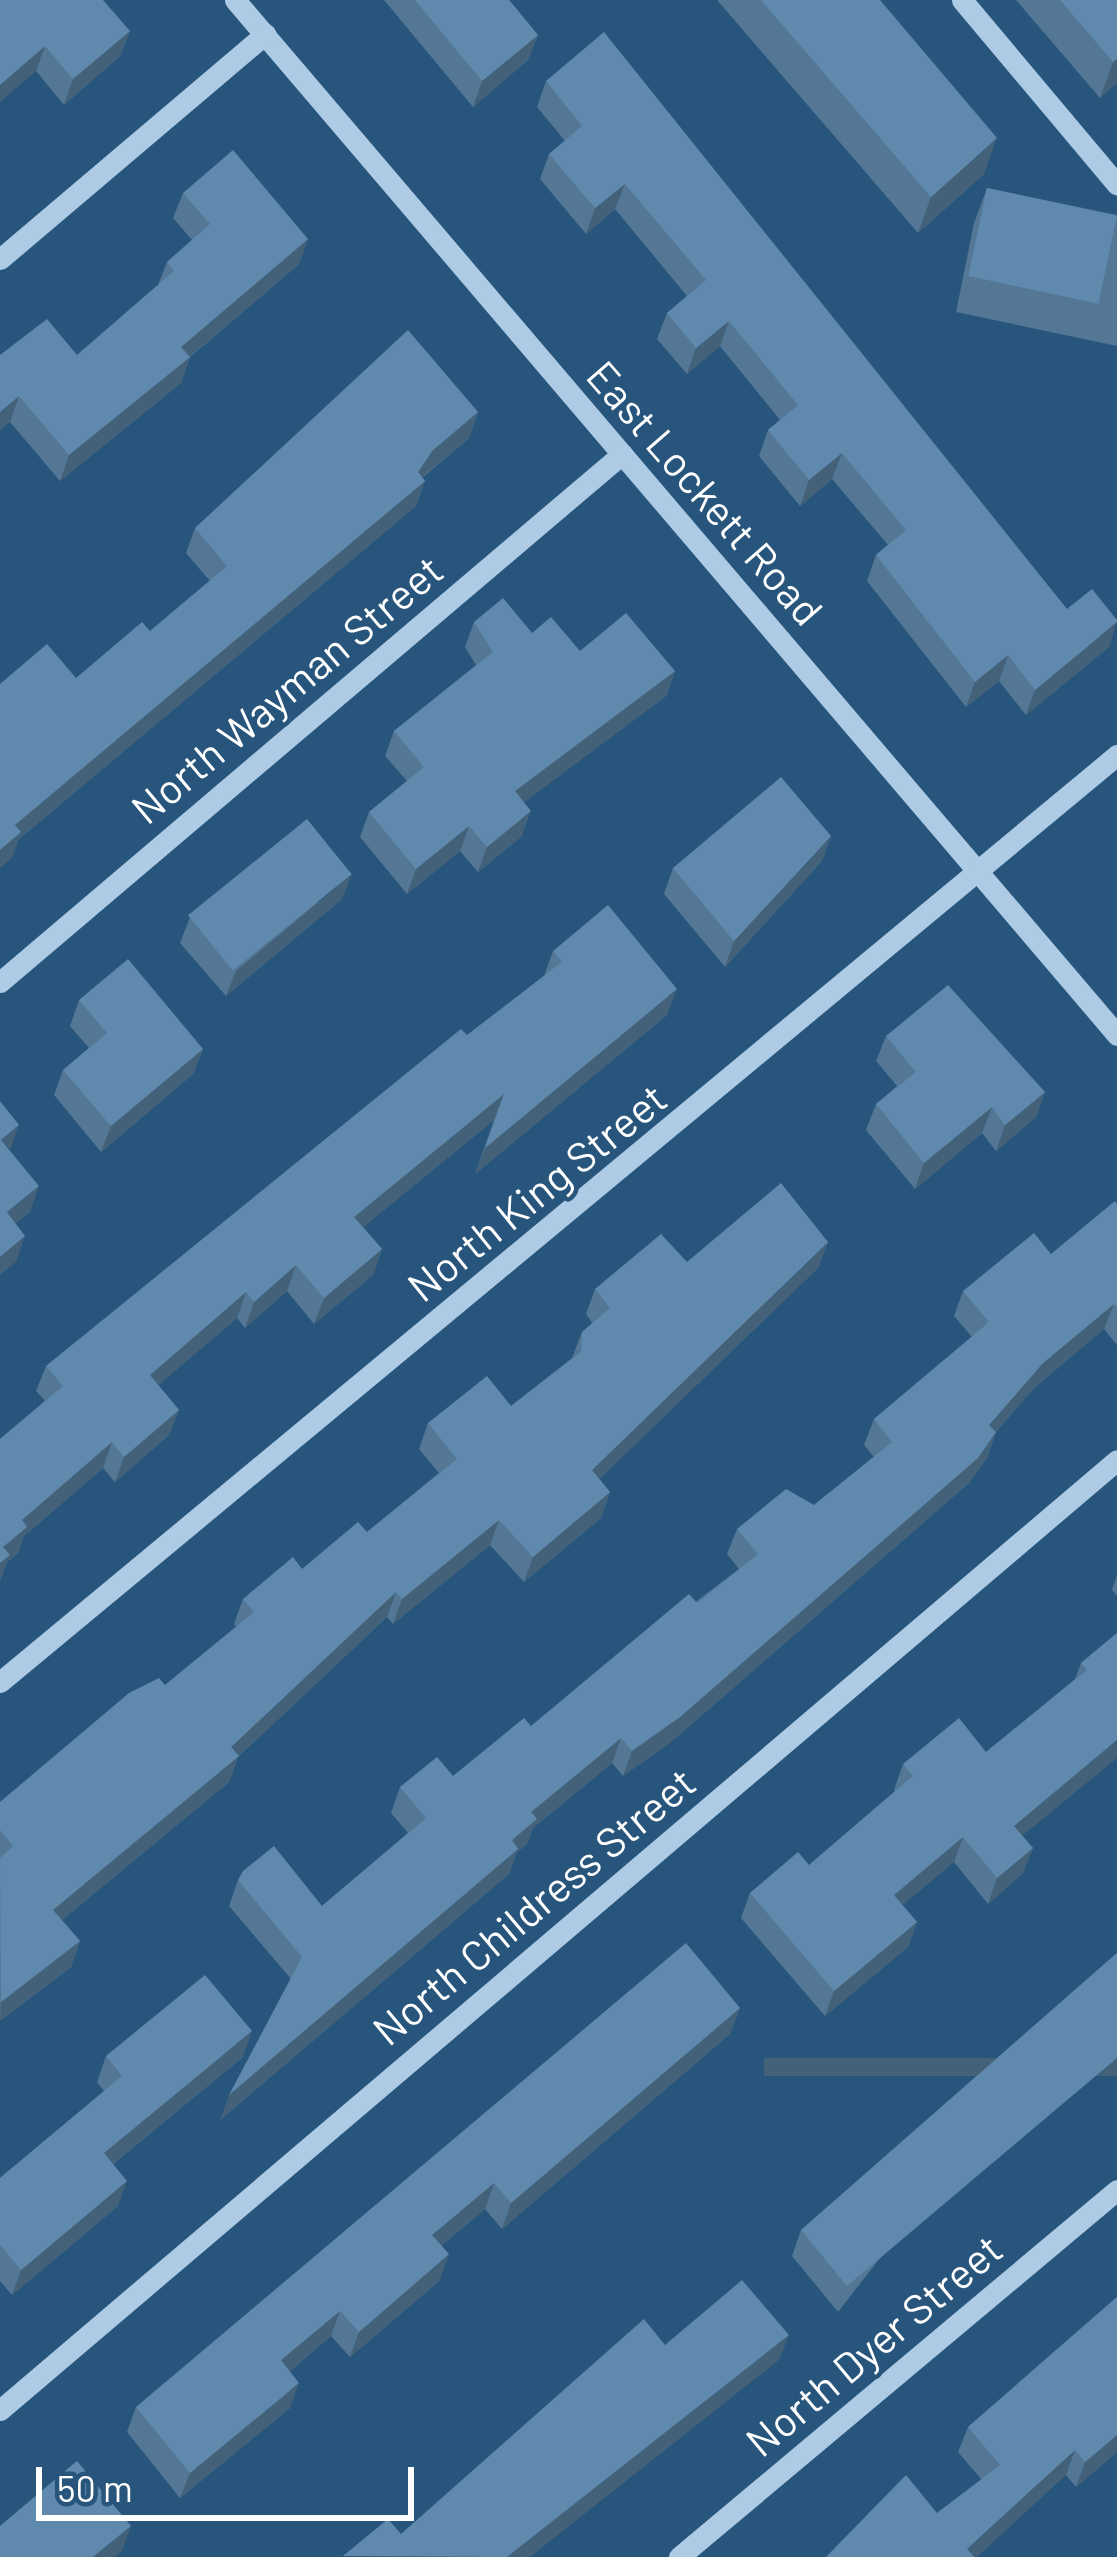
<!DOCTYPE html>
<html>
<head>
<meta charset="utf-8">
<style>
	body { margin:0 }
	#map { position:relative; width:1117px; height:2557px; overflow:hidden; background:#28557c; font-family:Barlow,sans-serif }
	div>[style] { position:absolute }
	.minor>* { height:21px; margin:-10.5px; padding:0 10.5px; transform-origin:10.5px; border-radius:10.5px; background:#adcbe4 }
	.wall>* { inset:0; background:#537795 }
	.shaded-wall>* { inset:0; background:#436179; transform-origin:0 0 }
	.building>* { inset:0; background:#608aad; transform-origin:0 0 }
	span { translate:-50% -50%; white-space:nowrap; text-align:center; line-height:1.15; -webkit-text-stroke:9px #28557c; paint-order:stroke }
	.street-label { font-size:42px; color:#fff }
	.scale { position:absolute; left:36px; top:2467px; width:378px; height:54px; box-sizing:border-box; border:6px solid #fff; border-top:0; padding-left:15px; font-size:36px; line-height:42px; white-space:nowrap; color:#fff; -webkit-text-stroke:9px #28557c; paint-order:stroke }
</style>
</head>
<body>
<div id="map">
	<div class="minor">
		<div style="left:235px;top:0;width:1360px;rotate:49.56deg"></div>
		<div style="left:962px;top:0;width:241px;rotate:50deg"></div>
		<div style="left:0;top:259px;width:348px;rotate:-40.3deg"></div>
		<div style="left:0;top:982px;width:816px;rotate:-40.33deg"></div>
		<div style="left:0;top:1682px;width:1452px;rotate:-39.69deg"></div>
		<div style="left:0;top:2410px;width:1466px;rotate:-40.38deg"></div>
		<div style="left:679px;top:2557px;width:571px;rotate:-39.96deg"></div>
	</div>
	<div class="wall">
		<div style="clip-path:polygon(0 0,130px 31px,120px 56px,64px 105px,36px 71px)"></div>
		<div style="clip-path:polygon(384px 0,509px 0,538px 35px,528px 60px,473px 107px)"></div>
		<div style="clip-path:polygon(717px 0,880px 0,984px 174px,918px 233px)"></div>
		<div style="clip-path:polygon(1016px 0,1117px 0,1117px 83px,1100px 98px)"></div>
		<div style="clip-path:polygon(546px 81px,1067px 609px,1109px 647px,1026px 715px,999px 681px,966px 707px,867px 581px,876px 555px,888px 545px,832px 479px,800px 506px,759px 456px,768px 430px,780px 420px,720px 346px,687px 374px,657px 339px,667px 313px,687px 296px,615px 209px,586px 234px,540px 179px,549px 154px,565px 141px,537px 107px)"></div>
		<div style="clip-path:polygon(987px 188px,1117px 215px,1117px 346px,956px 312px,974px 223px)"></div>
		<div style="clip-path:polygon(183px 193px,308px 239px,299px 264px,190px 357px,181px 383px,60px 481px,10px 422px,0 430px,0 355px,77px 355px,158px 285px,167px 262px,192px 240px,173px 218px)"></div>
		<div style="clip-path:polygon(478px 412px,469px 438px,422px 478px,425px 481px,416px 506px,18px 840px,12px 858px,76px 678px,150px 631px,210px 581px,186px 553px,195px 528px)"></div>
		<div style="clip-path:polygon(474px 622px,532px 633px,580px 651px,675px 671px,666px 696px,524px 802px,522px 836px,478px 872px,460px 851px,407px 894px,360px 837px,369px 812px,407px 781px,385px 756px,394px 731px,476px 665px,465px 647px)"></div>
		<div style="clip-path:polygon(831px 836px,822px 861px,725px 967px,664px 894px,673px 868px)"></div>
		<div style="clip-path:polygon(342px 899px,226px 996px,180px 943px,190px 917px)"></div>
		<div style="clip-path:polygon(553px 951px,667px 1015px,475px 1174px,494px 1120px,363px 1227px,382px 1249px,373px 1275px,314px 1324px,287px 1291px,245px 1328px,237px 1318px,158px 1385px,179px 1410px,169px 1435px,115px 1482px,103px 1468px,24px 1536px,18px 1553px,7px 1562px,0 1581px,0 1439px,45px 1401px,36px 1391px,46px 1366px,544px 976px)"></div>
		<div style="clip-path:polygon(79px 1000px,203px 1049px,193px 1074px,101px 1152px,54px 1095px,63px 1070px,89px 1048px,70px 1026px)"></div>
		<div style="clip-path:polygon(886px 1036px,1045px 1092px,1036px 1117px,996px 1151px,982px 1133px,915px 1189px,866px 1130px,876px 1104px,897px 1086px,876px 1061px)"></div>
		<div style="clip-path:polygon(1117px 1204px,1117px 1345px,1104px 1329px,1034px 1388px,996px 1432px,987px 1458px,969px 1483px,671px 1742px,623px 1776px,612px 1763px,533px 1828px,527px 1844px,517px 1852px,509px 1874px,220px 2120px,291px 1979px,229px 1906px,238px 1880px,322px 1906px,408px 1833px,391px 1813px,400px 1787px,453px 1776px,531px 1726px,739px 1569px,727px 1554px,737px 1529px,814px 1505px,874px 1457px,864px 1445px,874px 1419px,972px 1337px,954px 1316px,963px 1291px,1051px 1254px)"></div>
		<div style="clip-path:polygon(828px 1242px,818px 1268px,599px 1479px,610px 1492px,601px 1518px,524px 1582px,490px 1545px,393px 1624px,387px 1617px,238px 1757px,229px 1782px,62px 1920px,80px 1941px,71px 1967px,0 2021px,0 1802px,165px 1685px,236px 1627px,234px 1624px,243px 1599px,302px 1569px,367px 1532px,439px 1473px,419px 1449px,428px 1423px,511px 1406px,572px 1358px,582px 1332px,592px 1323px,586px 1314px,595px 1289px,687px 1262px)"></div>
		<div style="clip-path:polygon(1117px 1575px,1117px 1596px,1112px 1590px)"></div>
		<div style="clip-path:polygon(1117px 1633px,1022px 1836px,1033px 1848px,1023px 1873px,988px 1904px,954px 1862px,902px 1905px,917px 1922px,908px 1947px,825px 2016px,741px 1918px,750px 1893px,809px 1865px,895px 1791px,894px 1790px,903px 1764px,986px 1752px,1075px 1679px,1081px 1663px)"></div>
		<div style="clip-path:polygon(1117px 1953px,838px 2312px,792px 2256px,801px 2230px)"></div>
		<div style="clip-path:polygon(740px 2008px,730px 2034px,502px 2229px,485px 2209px,441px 2246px,440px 2280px,350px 2357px,331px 2336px,290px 2371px,290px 2408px,180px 2498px,127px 2432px,136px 2407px)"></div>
		<div style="clip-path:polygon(106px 2056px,243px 2057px,113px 2164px,118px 2206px,12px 2295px,0 2281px,0 2178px,104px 2091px,97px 2082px)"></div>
		<div style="clip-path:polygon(1117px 2297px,1117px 2452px,1076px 2487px,1066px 2475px,937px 2513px,982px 2480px,958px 2452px,968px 2427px)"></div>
	</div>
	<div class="shaded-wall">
		<div style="clip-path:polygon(130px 31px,120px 56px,64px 105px,73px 79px)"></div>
		<div style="clip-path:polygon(538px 35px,528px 60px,473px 107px,482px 81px)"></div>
		<div style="clip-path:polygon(45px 46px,36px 71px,0 102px,0 85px)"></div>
		<div style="clip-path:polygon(1117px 59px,1117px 83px,1100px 98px,1113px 62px)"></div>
		<div style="clip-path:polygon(997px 138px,984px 174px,918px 233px,931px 197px)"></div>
		<div style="clip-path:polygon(625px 184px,615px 209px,586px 234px,595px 208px)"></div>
		<div style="clip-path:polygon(308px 239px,299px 264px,175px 369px,190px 357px,181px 383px,60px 481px,69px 455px,181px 347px)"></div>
		<div style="clip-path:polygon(729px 321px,720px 346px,687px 374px,696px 348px)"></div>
		<div style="clip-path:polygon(19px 396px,10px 422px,0 430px,0 412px)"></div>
		<div style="clip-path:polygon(478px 412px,469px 438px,424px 475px,414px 490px,425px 481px,416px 506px,18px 840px,12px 858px,0 868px,0 850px,15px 825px,418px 472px,433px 450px)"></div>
		<div style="clip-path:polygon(842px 453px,832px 479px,800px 506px,809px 480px)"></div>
		<div style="clip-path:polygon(1117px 622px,1109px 647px,1026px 715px,1035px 690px)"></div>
		<div style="clip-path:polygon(1008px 655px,999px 681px,966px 707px,975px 682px)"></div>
		<div style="clip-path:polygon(675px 671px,666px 696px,506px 816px,515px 791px)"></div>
		<div style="clip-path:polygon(531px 811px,522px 836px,478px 872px,487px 847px)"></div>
		<div style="clip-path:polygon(469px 826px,460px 851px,407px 894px,416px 869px)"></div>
		<div style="clip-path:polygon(831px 836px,822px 861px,725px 967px,734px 941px)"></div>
		<div style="clip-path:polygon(352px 874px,342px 899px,226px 996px,236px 971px)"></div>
		<div style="clip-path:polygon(677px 989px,667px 1015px,475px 1174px,485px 1148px)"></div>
		<div style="clip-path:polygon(203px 1049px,193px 1074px,101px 1152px,111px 1126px)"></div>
		<div style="clip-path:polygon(1045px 1092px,1036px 1117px,996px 1151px,1005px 1125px)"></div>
		<div style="clip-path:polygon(504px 1094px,494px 1120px,345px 1242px,354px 1217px)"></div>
		<div style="clip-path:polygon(992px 1107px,982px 1133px,915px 1189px,924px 1163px)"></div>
		<div style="clip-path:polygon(19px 1125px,10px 1150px,1px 1140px)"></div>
		<div style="clip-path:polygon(39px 1186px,30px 1212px,0 1236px,7px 1212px)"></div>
		<div style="clip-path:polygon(25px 1236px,16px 1262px,0 1275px,0 1257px)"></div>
		<div style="clip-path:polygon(828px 1242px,818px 1268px,583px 1495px,592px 1470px)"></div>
		<div style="clip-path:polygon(382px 1249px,373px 1275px,314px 1324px,324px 1298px)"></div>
		<div style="clip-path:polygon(296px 1265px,287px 1291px,245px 1328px,254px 1302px)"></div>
		<div style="clip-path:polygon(246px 1292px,237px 1318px,140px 1401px,150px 1375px)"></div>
		<div style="clip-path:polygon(1114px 1304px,1104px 1329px,1034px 1388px,980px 1450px,989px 1425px,1043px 1363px)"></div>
		<div style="clip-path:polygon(179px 1410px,169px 1435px,115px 1482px,124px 1457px)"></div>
		<div style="clip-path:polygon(996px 1432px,987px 1458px,969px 1483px,671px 1742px,623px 1776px,632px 1751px)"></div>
		<div style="clip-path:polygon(112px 1442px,103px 1468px,24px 1536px,18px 1553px,7px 1562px,0 1581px,0 1556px,3px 1547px,22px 1520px)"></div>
		<div style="clip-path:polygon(610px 1492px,601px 1518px,524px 1582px,533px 1557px)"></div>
		<div style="clip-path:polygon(499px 1520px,490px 1545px,393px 1624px,402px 1599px)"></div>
		<div style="clip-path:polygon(396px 1592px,387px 1617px,238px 1757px,229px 1782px,44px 1935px,53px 1910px,231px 1747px)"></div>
		<div style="clip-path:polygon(621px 1738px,612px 1763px,533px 1828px,527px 1844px,517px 1852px,509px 1874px,220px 2120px,229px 2095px,512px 1840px,531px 1812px)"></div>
		<div style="clip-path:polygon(1117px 1740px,1117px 1758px,1004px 1851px,1014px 1826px)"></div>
		<div style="clip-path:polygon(963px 1837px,954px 1862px,885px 1920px,894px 1895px)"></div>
		<div style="clip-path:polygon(1033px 1848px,1023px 1873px,988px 1904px,997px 1878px)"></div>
		<div style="clip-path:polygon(917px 1922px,908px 1947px,825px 2016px,834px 1991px)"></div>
		<div style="clip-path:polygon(80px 1941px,71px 1967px,0 2021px,1px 2002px)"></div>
		<div style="clip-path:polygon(740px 2008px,730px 2034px,502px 2229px,511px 2203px)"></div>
		<div style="clip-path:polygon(252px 2031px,243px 2057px,94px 2179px,104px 2153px)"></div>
		<div style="left:1117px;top:2058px;width:18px;height:353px;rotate:90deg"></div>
		<div style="clip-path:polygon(127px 2181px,118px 2206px,12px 2295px,21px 2270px)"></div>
		<div style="clip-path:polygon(494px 2183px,485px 2209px,423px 2261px,432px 2235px)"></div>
		<div style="clip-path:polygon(449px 2254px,440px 2280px,350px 2357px,359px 2332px)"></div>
		<div style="clip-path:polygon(340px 2311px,331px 2336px,272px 2386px,281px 2360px)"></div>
		<div style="clip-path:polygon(789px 2335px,779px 2360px,530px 2557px,507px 2557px)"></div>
		<div style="clip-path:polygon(299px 2383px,290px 2408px,180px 2498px,190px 2473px)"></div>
		<div style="clip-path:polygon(1117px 2435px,1117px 2452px,1076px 2487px,1085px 2462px)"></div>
		<div style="clip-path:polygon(1075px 2450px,1066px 2475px,977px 2557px,965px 2557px,967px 2549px)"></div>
		<div style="clip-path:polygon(131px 2526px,122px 2551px,115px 2557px,93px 2557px)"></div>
	</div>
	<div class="building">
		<div style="clip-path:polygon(0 0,103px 0,130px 31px,73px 79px,45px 46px,0 85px)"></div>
		<div style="clip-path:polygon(415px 0,509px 0,538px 35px,482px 81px)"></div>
		<div style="clip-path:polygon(761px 0,880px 0,997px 138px,931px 197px)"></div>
		<div style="clip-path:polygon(1060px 0,1117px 0,1117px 59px,1113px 62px)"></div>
		<div style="clip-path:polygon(604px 32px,1067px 609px,1092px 589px,1117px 620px,1117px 622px,1035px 690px,1008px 655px,975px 682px,876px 555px,906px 530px,842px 453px,809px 480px,768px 430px,798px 405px,729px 321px,696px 348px,667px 313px,706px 280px,625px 184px,595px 208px,549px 154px,582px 126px,546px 81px)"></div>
		<div style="clip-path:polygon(233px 150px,308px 239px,181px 347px,190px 357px,69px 455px,19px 396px,0 412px,0 355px,47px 319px,77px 355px,174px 271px,167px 262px,210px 224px,183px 193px)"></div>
		<div style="left:987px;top:188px;width:133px;height:90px;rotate:12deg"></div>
		<div style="clip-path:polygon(408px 330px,478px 412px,433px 450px,418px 472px,425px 481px,15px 825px,21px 832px,0 850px,0 684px,47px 644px,76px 678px,142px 622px,150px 631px,227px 566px,195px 528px)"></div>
		<div style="clip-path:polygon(503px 598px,532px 633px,551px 617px,580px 651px,626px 613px,675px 671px,515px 791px,531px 811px,487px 847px,469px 826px,416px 869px,369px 812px,424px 767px,394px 731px,493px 652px,474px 622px)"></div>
		<div style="clip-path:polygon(781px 777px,831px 836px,734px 941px,673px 868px)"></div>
		<div style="left:307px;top:819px;width:71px;height:153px;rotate:51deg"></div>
		<div style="clip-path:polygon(608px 905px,677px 989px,485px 1148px,504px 1094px,354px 1217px,382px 1249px,324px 1298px,296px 1265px,254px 1302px,246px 1292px,150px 1375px,179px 1410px,124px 1457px,112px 1442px,22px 1520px,27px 1527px,3px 1547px,10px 1555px,0 1563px,0 1439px,63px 1386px,46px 1366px,461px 1029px,467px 1035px,562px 962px,553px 951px)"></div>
		<div style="clip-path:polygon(128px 959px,203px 1049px,111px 1126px,63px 1070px,107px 1033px,79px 1000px)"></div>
		<div style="clip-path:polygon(948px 985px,1045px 1092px,1005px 1125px,992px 1107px,924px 1163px,876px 1104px,916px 1072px,886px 1036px)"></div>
		<div style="clip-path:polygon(0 1101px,19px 1125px,1px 1140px,39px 1186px,7px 1212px,25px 1236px,0 1257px)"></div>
		<div style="clip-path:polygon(781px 1183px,828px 1242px,592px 1470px,610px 1492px,533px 1557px,499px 1520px,402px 1599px,396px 1592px,231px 1747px,239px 1756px,53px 1910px,80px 1941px,1px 2002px,0 1858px,13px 1846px,0 1830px,0 1802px,129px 1693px,159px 1678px,165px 1685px,254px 1612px,243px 1599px,293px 1557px,302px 1569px,358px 1522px,367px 1532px,457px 1459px,428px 1423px,487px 1376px,511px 1406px,581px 1352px,582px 1332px,610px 1308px,595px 1289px,661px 1234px,687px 1262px)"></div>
		<div style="clip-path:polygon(1115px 1201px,1117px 1204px,1117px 1308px,1114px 1304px,1043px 1363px,989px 1425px,996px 1432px,978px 1458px,680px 1717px,632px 1751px,621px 1738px,531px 1812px,537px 1819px,512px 1840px,518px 1849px,229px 2095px,302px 1957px,238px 1880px,243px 1871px,274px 1846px,322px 1906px,426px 1818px,400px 1787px,437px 1757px,453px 1776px,524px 1718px,531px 1726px,689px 1594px,697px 1603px,758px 1554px,737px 1529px,786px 1489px,814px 1505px,892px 1442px,874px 1419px,989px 1322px,963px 1291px,1034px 1233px,1051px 1254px)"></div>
		<div style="clip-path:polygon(1117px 1633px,1117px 1740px,1014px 1826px,1033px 1848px,997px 1878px,963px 1837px,894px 1895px,917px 1922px,834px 1991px,750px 1893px,798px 1852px,809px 1865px,913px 1776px,903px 1764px,959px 1718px,986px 1752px,1087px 1670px,1081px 1663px)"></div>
		<div style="clip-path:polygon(686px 1943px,740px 2008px,511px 2203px,494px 2183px,432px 2235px,449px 2254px,359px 2332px,340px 2311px,281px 2360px,299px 2383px,190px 2473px,136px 2407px)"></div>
		<div style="clip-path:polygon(1117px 1953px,1117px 2058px,847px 2286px,801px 2230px)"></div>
		<div style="clip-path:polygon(205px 1975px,252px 2031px,104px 2153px,127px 2181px,21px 2270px,0 2245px,0 2178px,122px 2076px,106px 2056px)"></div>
		<div style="clip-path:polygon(742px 2280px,789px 2335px,507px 2557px,343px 2556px,388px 2519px,401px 2534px,644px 2319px,665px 2345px)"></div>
		<div style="clip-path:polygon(1117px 2297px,1117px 2435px,1085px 2462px,1075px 2450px,967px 2549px,974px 2557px,826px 2557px,906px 2475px,937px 2513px,1000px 2465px,968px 2427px)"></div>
		<div style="clip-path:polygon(77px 2461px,131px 2526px,93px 2557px,0 2557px,0 2526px)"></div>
	</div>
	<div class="street-label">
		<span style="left:706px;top:492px;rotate:49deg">East Lockett Road</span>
		<span style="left:286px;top:688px;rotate:-40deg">North Wayman Street</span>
		<span style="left:536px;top:1191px;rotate:-39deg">North King Street</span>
		<span style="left:533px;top:1905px;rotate:-40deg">North Childress Street</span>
		<span style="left:873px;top:2344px;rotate:-40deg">North Dyer Street</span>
	</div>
	<div class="scale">50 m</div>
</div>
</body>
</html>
